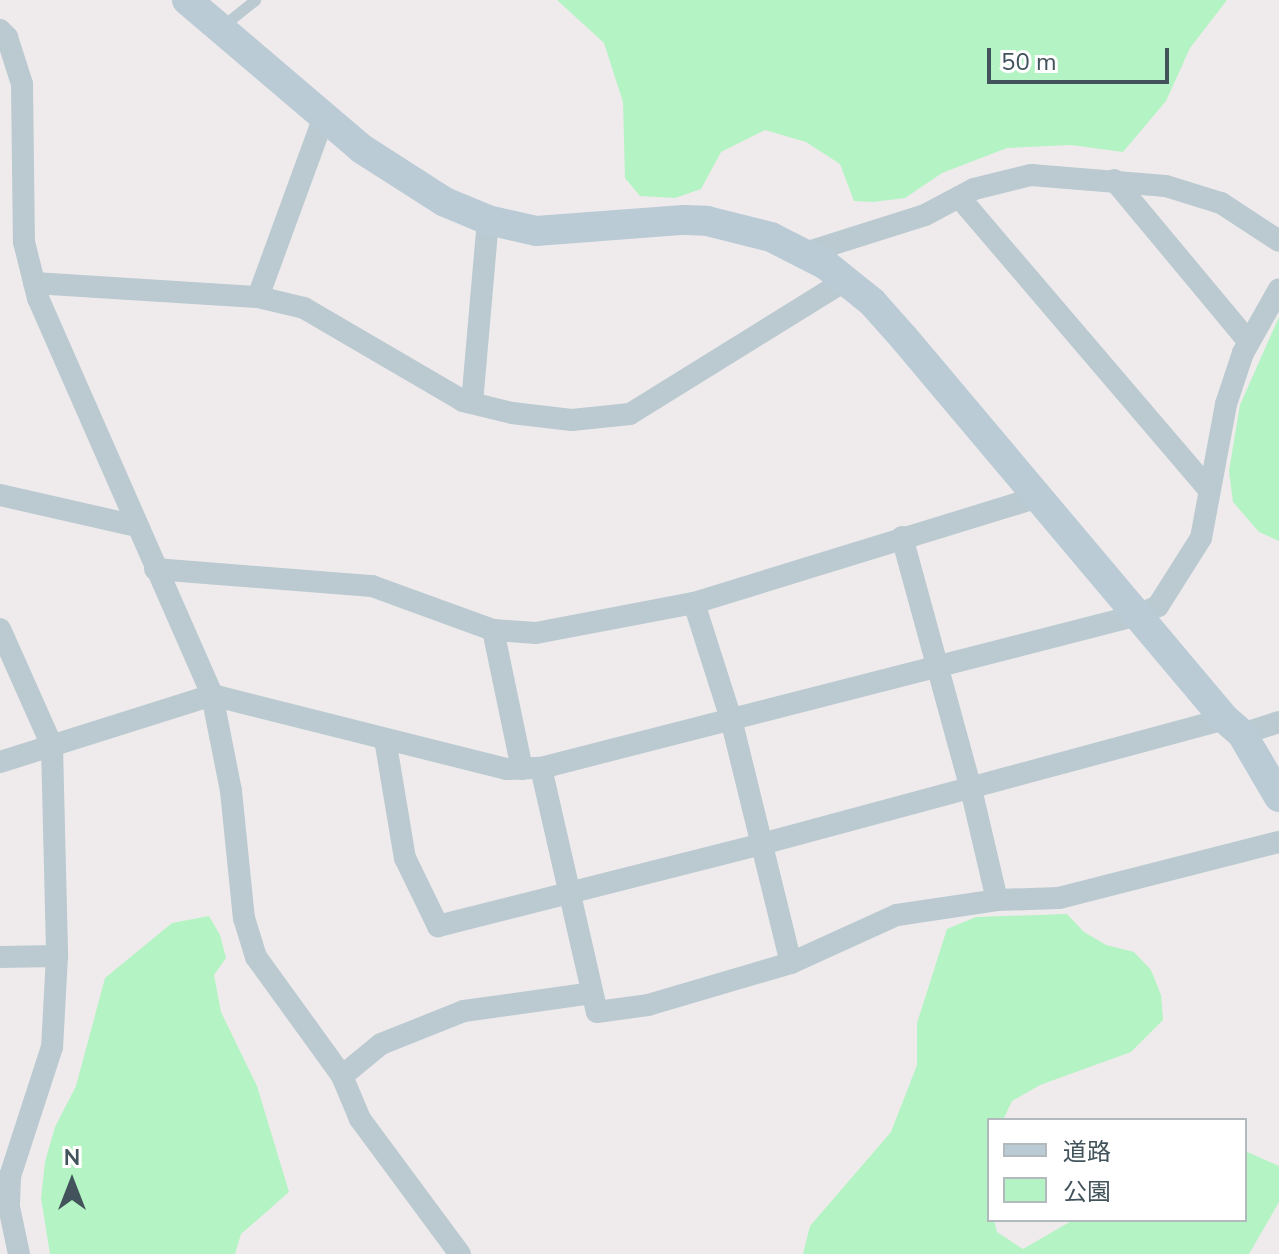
<!DOCTYPE html>
<html>
<head>
<meta charset="utf-8">
<style>
	body { margin:0 }
	#map { position:relative; width:1279px; height:1254px; overflow:hidden; background:#efebec; font-family:"Nunito Sans","Noto Sans JP",sans-serif }
	div>[style] { position:absolute }
	.green>* { inset:0; background:#b4f3c3 }
	.lane>* { height:11px; margin:-5.5px; padding:0 5.5px; transform-origin:5.5px; border-radius:5.5px; background:#bacad0 }
	.street>* { height:22px; margin:-11px; padding:0 11px; transform-origin:11px; border-radius:11px; background:#bacad0 }
	.secondary>* { height:30px; margin:-15px; padding:0 15px; transform-origin:15px; border-radius:15px; background:#bacbd6 }
	span { translate:-50% -50%; white-space:nowrap; text-align:center; line-height:1.15; -webkit-text-stroke:6px #fff; paint-order:stroke }
	.legend { position:absolute; left:987px; top:1118px; width:260px; height:104px; box-sizing:border-box; background:#fff; border:2px solid #b3babd; margin:0; padding:10px 14px; list-style:none; font-size:24px; color:#42535b }
	.legend li { display:flex; align-items:center; gap:16px; height:40px }
	.legend b { width:40px; border:2px solid #b3babd }
	.north { position:absolute; left:32px; top:1142px; width:80px; height:80px; -webkit-text-stroke:6px #fff; paint-order:stroke; rotate:0deg; font-size:22px; font-weight:700; line-height:32px; text-align:center; color:#42535b }
	.north::after { content:''; display:block; margin:auto; width:28px; height:36px; background:#42535b; clip-path:polygon(50% 0,100% 100%,50% 72%,0 100%) }
	.scale { position:absolute; left:987px; top:48px; width:182px; height:36px; box-sizing:border-box; border:4px solid #42535b; border-top:0; padding-left:10px; font-size:24px; line-height:28px; white-space:nowrap; color:#42535b; -webkit-text-stroke:6px #fff; paint-order:stroke }
</style>
</head>
<body>
<div id="map">
	<div class="green">
		<div style="clip-path:polygon(557px 0,1227px 0,1190px 48px,1166px 101px,1123px 152px,1071px 145px,1007px 148px,942px 173px,905px 198px,873px 202px,854px 201px,840px 164px,806px 142px,765px 130px,721px 152px,701px 189px,675px 198px,640px 196px,625px 178px,623px 102px,604px 43px)"></div>
		<div style="clip-path:polygon(1279px 317px,1279px 541px,1259px 532px,1233px 502px,1229px 471px,1240px 405px)"></div>
		<div style="clip-path:polygon(1067px 914px,1084px 932px,1106px 945px,1134px 952px,1151px 970px,1161px 995px,1163px 1020px,1131px 1052px,1040px 1085px,1012px 1101px,1003px 1120px,989px 1120px,989px 1220px,994px 1220px,997px 1232px,1023px 1249px,1073px 1220px,1245px 1220px,1245px 1151px,1279px 1166px,1279px 1202px,1249px 1254px,803px 1254px,810px 1226px,891px 1132px,917px 1065px,917px 1023px,947px 929px,976px 917px)"></div>
		<div style="clip-path:polygon(209px 916px,220px 935px,226px 958px,214px 975px,221px 1012px,257px 1086px,289px 1192px,241px 1234px,235px 1254px,50px 1254px,41px 1198px,45px 1162px,55px 1127px,76px 1086px,105px 978px,172px 923px)"></div>
	</div>
	<div class="lane">
		<div style="left:220px;top:28px;width:45px;rotate:-38.7deg"></div>
	</div>
	<div class="street">
		<div style="left:0;top:30px;width:10px;rotate:45deg"></div>
		<div style="left:7px;top:37px;width:49px;rotate:72.3deg"></div>
		<div style="left:22px;top:84px;width:158px;rotate:89.3deg"></div>
		<div style="left:24px;top:242px;width:58px;rotate:76deg"></div>
		<div style="left:38px;top:298px;width:433px;rotate:66.3deg"></div>
		<div style="left:212px;top:695px;width:98px;rotate:78.8deg"></div>
		<div style="left:231px;top:791px;width:128px;rotate:84.2deg"></div>
		<div style="left:244px;top:918px;width:41px;rotate:72.9deg"></div>
		<div style="left:256px;top:957px;width:147px;rotate:54.1deg"></div>
		<div style="left:342px;top:1076px;width:47px;rotate:67.3deg"></div>
		<div style="left:360px;top:1119px;width:168px;rotate:53.5deg"></div>
		<div style="left:1114px;top:180px;width:211px;rotate:50.2deg"></div>
		<div style="left:959px;top:197px;width:385px;rotate:49.5deg"></div>
		<div style="left:805px;top:253px;width:126px;rotate:-17.6deg"></div>
		<div style="left:925px;top:215px;width:55px;rotate:-28deg"></div>
		<div style="left:974px;top:189px;width:59px;rotate:-13.8deg"></div>
		<div style="left:1031px;top:175px;width:135px;rotate:4.7deg"></div>
		<div style="left:1166px;top:186px;width:58px;rotate:17.2deg"></div>
		<div style="left:1221px;top:203px;width:69px;rotate:33.2deg"></div>
		<div style="left:34px;top:283px;width:224px;rotate:3.6deg"></div>
		<div style="left:258px;top:297px;width:47px;rotate:13.4deg"></div>
		<div style="left:304px;top:308px;width:184px;rotate:30.3deg"></div>
		<div style="left:463px;top:401px;width:50px;rotate:13.8deg"></div>
		<div style="left:512px;top:413px;width:60px;rotate:6.7deg"></div>
		<div style="left:572px;top:420px;width:58px;rotate:-5.9deg"></div>
		<div style="left:630px;top:414px;width:254px;rotate:-31.8deg"></div>
		<div style="left:258px;top:297px;width:189px;rotate:-69.9deg"></div>
		<div style="left:472px;top:403px;width:184px;rotate:-85deg"></div>
		<div style="left:0;top:495px;width:139px;rotate:12.8deg"></div>
		<div style="left:902px;top:537px;width:261px;rotate:74.7deg"></div>
		<div style="left:971px;top:789px;width:114px;rotate:76.8deg"></div>
		<div style="left:155px;top:569px;width:218px;rotate:4.5deg"></div>
		<div style="left:372px;top:586px;width:129px;rotate:20deg"></div>
		<div style="left:493px;top:630px;width:43px;rotate:4deg"></div>
		<div style="left:536px;top:633px;width:161px;rotate:-10.8deg"></div>
		<div style="left:694px;top:603px;width:360px;rotate:-17.1deg"></div>
		<div style="left:694px;top:603px;width:122px;rotate:72.3deg"></div>
		<div style="left:731px;top:719px;width:251px;rotate:76.2deg"></div>
		<div style="left:0;top:629px;width:128px;rotate:66deg"></div>
		<div style="left:52px;top:746px;width:210px;rotate:88.6deg"></div>
		<div style="left:57px;top:956px;width:91px;rotate:93.1deg"></div>
		<div style="left:52px;top:1047px;width:136px;rotate:108deg"></div>
		<div style="left:10px;top:1176px;width:31px;rotate:92deg"></div>
		<div style="left:9px;top:1207px;width:48px;rotate:78deg"></div>
		<div style="left:493px;top:630px;width:142px;rotate:78.2deg"></div>
		<div style="left:1242px;top:734px;width:39px;rotate:-18deg"></div>
		<div style="left:385px;top:739px;width:121px;rotate:80.5deg"></div>
		<div style="left:405px;top:858px;width:76px;rotate:64.1deg"></div>
		<div style="left:438px;top:926px;width:334px;rotate:-14.2deg"></div>
		<div style="left:762px;top:844px;width:480px;rotate:-15.1deg"></div>
		<div style="left:0;top:762px;width:222px;rotate:-17.5deg"></div>
		<div style="left:212px;top:695px;width:303px;rotate:14.1deg"></div>
		<div style="left:506px;top:769px;width:35px;rotate:-2deg"></div>
		<div style="left:541px;top:768px;width:616px;rotate:-14.37deg"></div>
		<div style="left:1138px;top:615px;width:22px;rotate:-24deg"></div>
		<div style="left:1158px;top:606px;width:80px;rotate:-57.7deg"></div>
		<div style="left:1201px;top:538px;width:136px;rotate:-79.4deg"></div>
		<div style="left:1226px;top:404px;width:54px;rotate:-71.6deg"></div>
		<div style="left:1243px;top:353px;width:73px;rotate:-60.6deg"></div>
		<div style="left:541px;top:768px;width:250px;rotate:77.1deg"></div>
		<div style="left:597px;top:1012px;width:51px;rotate:-7.8deg"></div>
		<div style="left:648px;top:1005px;width:149px;rotate:-16.4deg"></div>
		<div style="left:791px;top:963px;width:116px;rotate:-24.4deg"></div>
		<div style="left:897px;top:915px;width:101px;rotate:-8.5deg"></div>
		<div style="left:997px;top:900px;width:62px;rotate:-1.8deg"></div>
		<div style="left:1059px;top:898px;width:227px;rotate:-14.3deg"></div>
		<div style="left:0;top:957px;width:57px;rotate:-1deg"></div>
		<div style="left:342px;top:1076px;width:50px;rotate:-39.4deg"></div>
		<div style="left:381px;top:1044px;width:89px;rotate:-21.7deg"></div>
		<div style="left:464px;top:1011px;width:129px;rotate:-8deg"></div>
	</div>
	<div class="secondary">
		<div style="left:187px;top:0;width:230px;rotate:40.4deg"></div>
		<div style="left:362px;top:149px;width:98px;rotate:32.6deg"></div>
		<div style="left:445px;top:202px;width:47px;rotate:22.7deg"></div>
		<div style="left:488px;top:220px;width:49px;rotate:12.9deg"></div>
		<div style="left:536px;top:231px;width:148px;rotate:-4.3deg"></div>
		<div style="left:684px;top:220px;width:23px;rotate:2deg"></div>
		<div style="left:707px;top:221px;width:66px;rotate:14deg"></div>
		<div style="left:771px;top:237px;width:62px;rotate:27deg"></div>
		<div style="left:826px;top:265px;width:59px;rotate:38.8deg"></div>
		<div style="left:872px;top:302px;width:48px;rotate:48.4deg"></div>
		<div style="left:904px;top:338px;width:498px;rotate:49.9deg"></div>
		<div style="left:1225px;top:719px;width:23px;rotate:41deg"></div>
		<div style="left:1242px;top:734px;width:73px;rotate:59.6deg"></div>
	</div>
	<ul class="legend">
	<li><b style="height:10px;background:#bacbd6"></b>道路</li>
	<li><b style="height:22px;background:#b4f3c3"></b>公園</li>
	</ul>
	<div class="north">N</div>
	<div class="scale">50 m</div>
</div>
</body>
</html>
